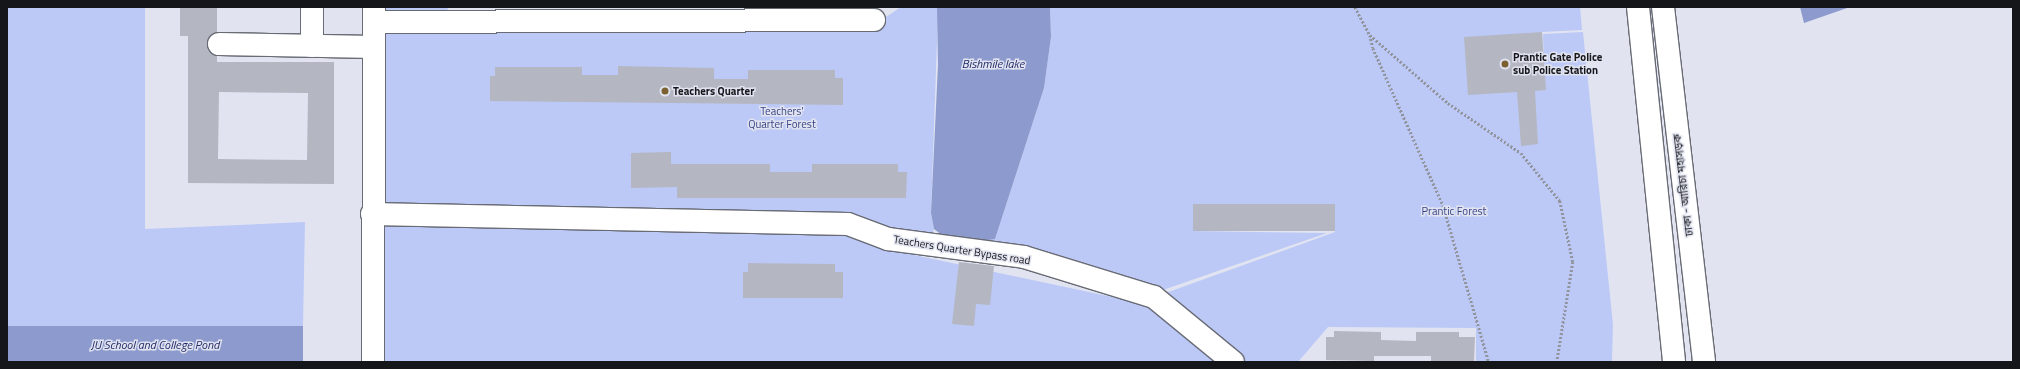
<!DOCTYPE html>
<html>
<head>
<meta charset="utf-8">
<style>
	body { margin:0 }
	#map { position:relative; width:2020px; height:369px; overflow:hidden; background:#e1e4f0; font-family:"Titillium Web","Noto Sans Bengali",sans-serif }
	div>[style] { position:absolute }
	.green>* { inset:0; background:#bcc9f7 }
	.water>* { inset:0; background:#8c9acd; transform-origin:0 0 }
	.building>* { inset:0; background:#b4b7c1; transform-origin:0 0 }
	.path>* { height:2.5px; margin-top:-1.25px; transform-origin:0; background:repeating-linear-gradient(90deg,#91949c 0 2px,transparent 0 4px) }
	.roads { filter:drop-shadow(1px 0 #686b74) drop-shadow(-1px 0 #686b74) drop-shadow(0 1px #686b74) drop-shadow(0 -1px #686b74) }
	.minor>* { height:22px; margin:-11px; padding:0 11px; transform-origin:11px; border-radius:11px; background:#fff }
	.highway>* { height:22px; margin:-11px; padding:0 11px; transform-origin:11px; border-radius:11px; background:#fff }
	.dots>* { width:11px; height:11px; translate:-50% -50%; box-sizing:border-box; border:2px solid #e1e4f0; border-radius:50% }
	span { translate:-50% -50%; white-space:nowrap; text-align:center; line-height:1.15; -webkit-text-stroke:3px #e1e4f0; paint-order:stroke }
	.poi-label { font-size:11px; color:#15161a; font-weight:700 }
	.left { translate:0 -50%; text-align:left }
	.park-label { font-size:11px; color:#384484 }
	.street-label { font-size:11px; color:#15161a }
	.water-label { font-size:12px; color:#222a68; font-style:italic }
	.frame { position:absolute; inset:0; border:8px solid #15161a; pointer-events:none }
</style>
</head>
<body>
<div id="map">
	<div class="green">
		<div style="clip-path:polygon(7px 7px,145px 7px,145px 229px,305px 222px,303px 327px,7px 326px)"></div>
		<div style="clip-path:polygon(374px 7px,448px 7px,447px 16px,374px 22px)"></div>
		<div style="clip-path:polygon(901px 7px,937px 7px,938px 13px,931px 213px,934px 229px,928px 244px,849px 224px,374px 211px,378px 25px,874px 25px)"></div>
		<div style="clip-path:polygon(1050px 7px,1580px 7px,1582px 30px,1542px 32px,1545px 90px,1543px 34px,1583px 32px,1613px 325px,1612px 362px,1476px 362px,1476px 328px,1328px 327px,1298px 362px,1247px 362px,1160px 295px,1335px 232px,1335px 205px,1193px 204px,1193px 231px,1327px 233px,1163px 290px,983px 241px,995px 239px,1044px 88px,1051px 37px)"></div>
		<div style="clip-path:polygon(376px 220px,827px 223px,881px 248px,1150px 305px,1217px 362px,378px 362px)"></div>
	</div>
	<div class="water">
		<div style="clip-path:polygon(937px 7px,1050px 7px,1051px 37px,1044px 88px,995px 239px,983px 241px,942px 235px,934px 229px,931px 213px,938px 65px)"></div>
		<div style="clip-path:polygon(1800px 7px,1850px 7px,1804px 23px)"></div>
		<div style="left:7px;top:326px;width:296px;height:36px"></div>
	</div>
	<div class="building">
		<div style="clip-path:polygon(evenodd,180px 7px,217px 7px,217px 32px,209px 37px,207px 44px,208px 50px,217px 56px,217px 62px,334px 62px,334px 184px,188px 183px,188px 36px,180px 36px,180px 7px,219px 92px,308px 93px,307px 160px,218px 159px,219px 92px)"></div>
		<div style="clip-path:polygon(1542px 32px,1546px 90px,1535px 91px,1538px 144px,1521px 146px,1517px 92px,1468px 95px,1464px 37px)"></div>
		<div style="clip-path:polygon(618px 66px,714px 68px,714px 79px,748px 79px,748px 70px,835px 70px,835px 78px,843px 78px,843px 105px,490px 101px,490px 76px,495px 76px,495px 67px,582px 67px,582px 75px,618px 75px)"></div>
		<div style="clip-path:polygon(671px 152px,671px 164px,770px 164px,770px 172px,812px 172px,812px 164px,898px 164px,898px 172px,907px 172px,906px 198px,677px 198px,677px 187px,631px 188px,631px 153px)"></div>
		<div style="left:1193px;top:204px;width:142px;height:27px"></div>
		<div style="clip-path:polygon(959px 262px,994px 266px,990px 305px,976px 304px,974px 326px,952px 324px)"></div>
		<div style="clip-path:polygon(748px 263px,835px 264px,835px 272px,843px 272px,843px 298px,743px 298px,743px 272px,748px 272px)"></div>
		<div style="clip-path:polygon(1334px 331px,1381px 332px,1381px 340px,1416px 341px,1416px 332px,1459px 332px,1459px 337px,1475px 337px,1474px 362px,1431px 361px,1431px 356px,1374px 356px,1374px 361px,1326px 360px,1326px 337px,1334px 337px)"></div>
	</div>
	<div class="path">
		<div style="left:1355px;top:7px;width:32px;rotate:62deg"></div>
		<div style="left:1370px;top:35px;width:13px;rotate:77deg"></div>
		<div style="left:1373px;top:48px;width:172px;rotate:66deg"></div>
		<div style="left:1443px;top:205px;width:164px;rotate:73.7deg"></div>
		<div style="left:1370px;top:35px;width:103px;rotate:41.1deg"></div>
		<div style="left:1448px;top:103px;width:88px;rotate:34.4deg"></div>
		<div style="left:1521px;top:153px;width:62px;rotate:50.9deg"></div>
		<div style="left:1560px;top:201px;width:62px;rotate:78deg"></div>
		<div style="left:1573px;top:262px;width:101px;rotate:99.1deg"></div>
	</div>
	<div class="roads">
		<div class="minor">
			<div style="left:374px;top:22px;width:500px;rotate:-0.23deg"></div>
			<div style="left:219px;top:44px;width:155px;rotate:1.1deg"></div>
			<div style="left:312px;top:46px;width:39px;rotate:-90deg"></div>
			<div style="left:372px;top:214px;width:476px;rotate:1.2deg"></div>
			<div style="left:848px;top:224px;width:43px;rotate:20.6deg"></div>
			<div style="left:888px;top:239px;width:137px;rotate:7.5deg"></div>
			<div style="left:1024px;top:257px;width:136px;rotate:17.1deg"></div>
			<div style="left:1154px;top:297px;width:102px;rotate:39.4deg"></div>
			<div style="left:373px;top:362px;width:355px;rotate:-89.8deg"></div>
		</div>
		<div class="highway">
			<div style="left:1638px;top:7px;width:357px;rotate:84.2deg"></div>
			<div style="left:1663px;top:7px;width:357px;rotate:83.4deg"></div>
		</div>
	</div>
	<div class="dots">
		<div style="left:1505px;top:64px;background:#7b6032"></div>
		<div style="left:665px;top:91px;background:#7b6032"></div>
	</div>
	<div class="poi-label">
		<span class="left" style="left:1513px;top:64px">Prantic Gate Police<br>sub Police Station</span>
		<span class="left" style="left:673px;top:91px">Teachers Quarter</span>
	</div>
	<div class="park-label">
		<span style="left:782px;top:118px">Teachers'<br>Quarter Forest</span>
		<span style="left:1454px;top:211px">Prantic Forest</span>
	</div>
	<div class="street-label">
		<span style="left:1683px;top:185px;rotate:-97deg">ঢাকা - আরিচা মহাসড়ক</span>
		<span style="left:962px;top:250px;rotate:9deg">Teachers Quarter Bypass road</span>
	</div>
	<div class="water-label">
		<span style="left:993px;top:64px">Bishmile lake</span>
		<span style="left:155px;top:345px">JU School and College Pond</span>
	</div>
	<div class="frame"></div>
</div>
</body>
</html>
